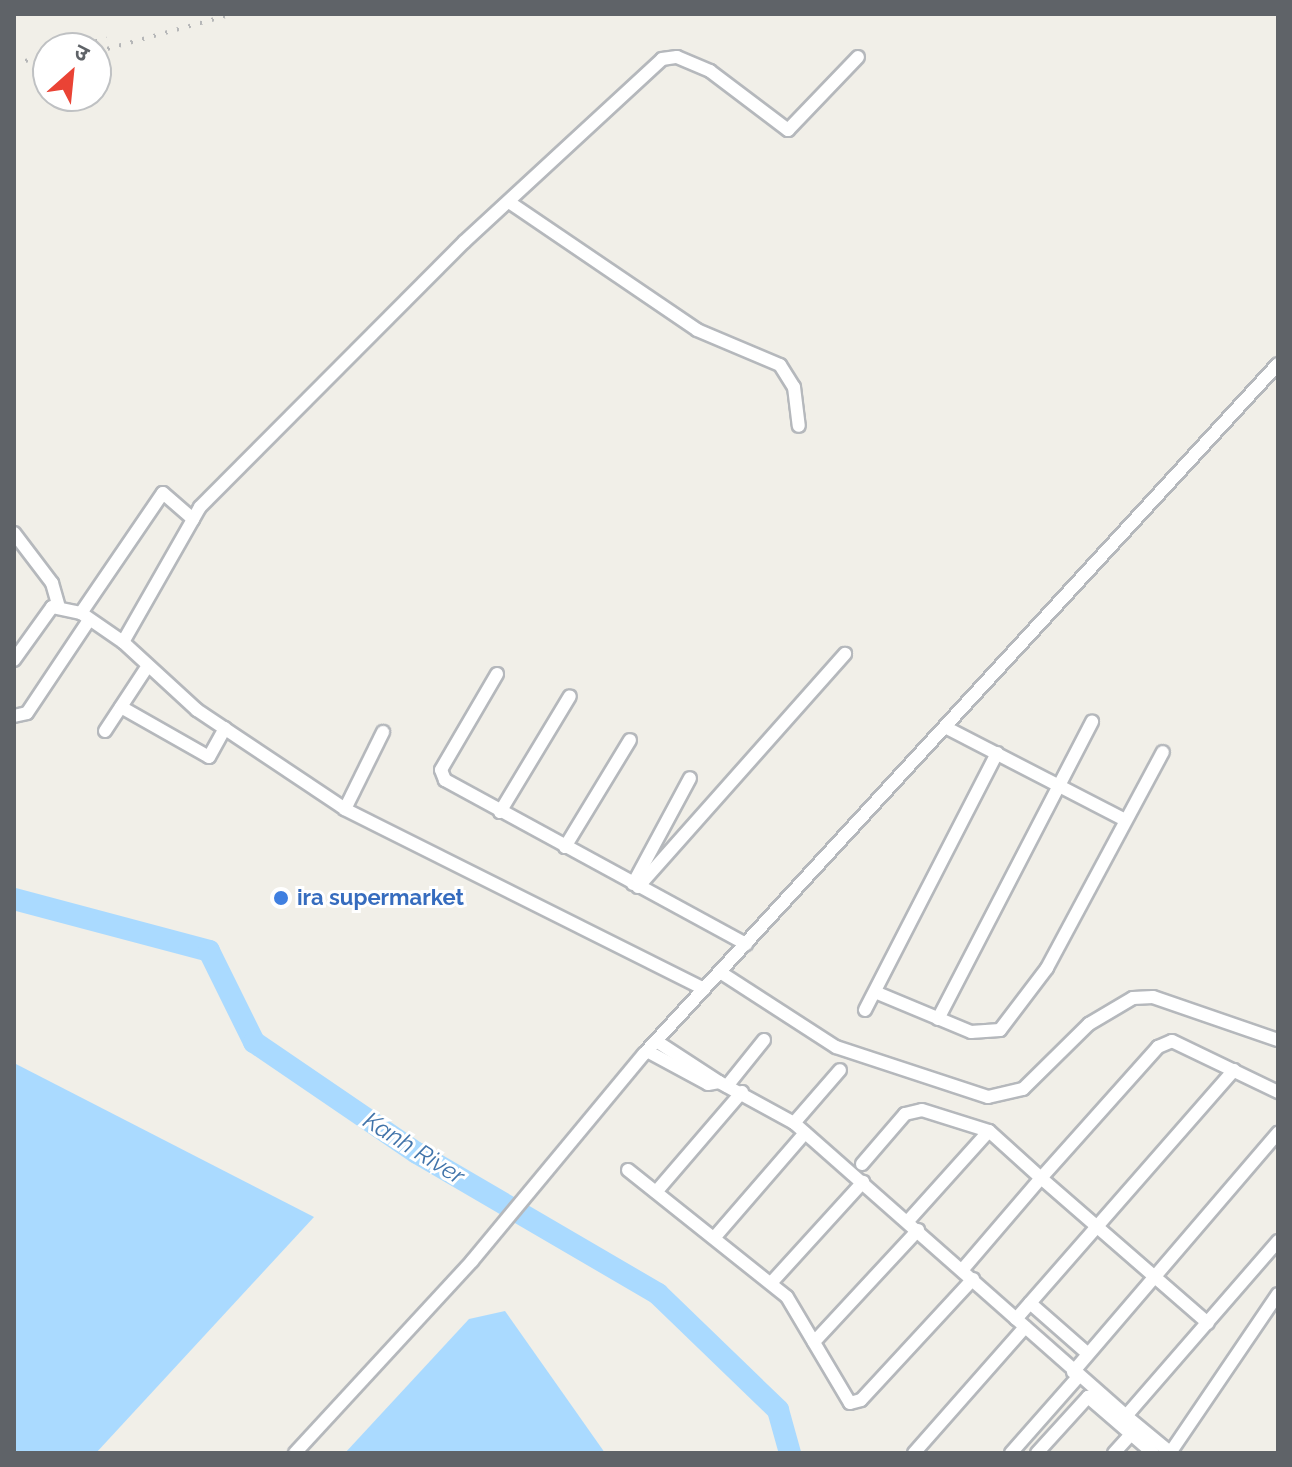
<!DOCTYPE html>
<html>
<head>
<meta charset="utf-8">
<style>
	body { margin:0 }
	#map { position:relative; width:1292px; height:1467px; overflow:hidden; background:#f1efe8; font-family:Raleway,"Noto Sans Devanagari",sans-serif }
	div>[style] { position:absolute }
	.water>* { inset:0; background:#aadaff }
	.river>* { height:22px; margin:-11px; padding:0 11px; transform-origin:11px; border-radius:11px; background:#aadaff }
	.roads { filter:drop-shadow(2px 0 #b5b8bc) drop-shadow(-2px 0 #b5b8bc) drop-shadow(0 2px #b5b8bc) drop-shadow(0 -2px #b5b8bc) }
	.minor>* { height:12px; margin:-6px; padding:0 6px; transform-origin:6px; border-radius:6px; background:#fff }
	.rail>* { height:4px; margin-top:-2px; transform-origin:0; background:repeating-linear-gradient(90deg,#b6b7b8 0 2px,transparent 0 12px) }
	.dots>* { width:22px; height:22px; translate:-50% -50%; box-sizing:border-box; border:4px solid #fff; border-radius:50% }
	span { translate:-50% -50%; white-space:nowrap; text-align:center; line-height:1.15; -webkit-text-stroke:6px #fff; paint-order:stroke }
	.shop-label { font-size:22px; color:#366cbe; font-weight:700 }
	.left { translate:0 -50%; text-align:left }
	.water-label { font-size:24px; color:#4174aa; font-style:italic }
	.frame { position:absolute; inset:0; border:16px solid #5f6368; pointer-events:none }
	.north { position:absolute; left:32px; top:32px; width:80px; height:80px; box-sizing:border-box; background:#fff; border:2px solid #bfc1c3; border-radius:50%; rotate:27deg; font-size:22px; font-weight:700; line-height:32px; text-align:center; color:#5f6368 }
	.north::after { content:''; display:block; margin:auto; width:28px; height:36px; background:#ea4335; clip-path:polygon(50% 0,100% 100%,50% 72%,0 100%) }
</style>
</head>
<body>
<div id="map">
	<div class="water">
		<div style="clip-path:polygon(14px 1063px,314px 1217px,96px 1453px,14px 1453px)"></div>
		<div style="clip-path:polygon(505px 1311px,605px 1453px,345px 1453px,469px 1319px)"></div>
	</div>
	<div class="river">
		<div style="left:14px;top:899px;width:202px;rotate:14.9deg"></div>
		<div style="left:209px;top:951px;width:102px;rotate:63.7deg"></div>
		<div style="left:254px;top:1042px;width:197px;rotate:34.3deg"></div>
		<div style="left:417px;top:1153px;width:279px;rotate:30.3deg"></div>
		<div style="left:658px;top:1294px;width:167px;rotate:44deg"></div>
		<div style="left:778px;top:1410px;width:45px;rotate:74.4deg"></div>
	</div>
	<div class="roads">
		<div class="minor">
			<div style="left:509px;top:202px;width:227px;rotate:34.2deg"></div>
			<div style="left:697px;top:330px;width:90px;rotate:22.9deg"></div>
			<div style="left:780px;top:365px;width:26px;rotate:58deg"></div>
			<div style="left:794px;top:387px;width:39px;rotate:83deg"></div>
			<div style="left:14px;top:533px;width:63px;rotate:52.8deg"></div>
			<div style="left:52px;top:583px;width:26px;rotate:74deg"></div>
			<div style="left:81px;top:613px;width:145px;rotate:-55.7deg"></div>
			<div style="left:163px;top:493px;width:40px;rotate:41deg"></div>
			<div style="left:14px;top:660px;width:65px;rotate:-54.4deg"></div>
			<div style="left:52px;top:607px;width:30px;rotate:12deg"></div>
			<div style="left:81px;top:613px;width:51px;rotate:34.6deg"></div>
			<div style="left:497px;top:674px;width:111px;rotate:120.3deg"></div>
			<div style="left:441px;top:770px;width:11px;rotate:68deg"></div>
			<div style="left:445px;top:780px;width:343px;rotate:28.6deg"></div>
			<div style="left:121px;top:707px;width:101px;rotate:29.6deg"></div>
			<div style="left:209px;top:757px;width:33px;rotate:-61deg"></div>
			<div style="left:14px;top:716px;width:13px;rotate:-13deg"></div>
			<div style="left:27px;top:713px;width:112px;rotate:-56.3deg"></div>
			<div style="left:945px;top:727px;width:203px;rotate:27.3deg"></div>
			<div style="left:105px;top:731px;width:73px;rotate:-56.7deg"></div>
			<div style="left:345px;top:809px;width:86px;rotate:-63.7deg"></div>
			<div style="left:500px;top:812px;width:135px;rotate:-58.9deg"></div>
			<div style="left:565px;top:847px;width:125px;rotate:-58.7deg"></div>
			<div style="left:633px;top:884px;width:120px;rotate:-61.7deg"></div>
			<div style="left:638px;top:887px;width:312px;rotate:-48.4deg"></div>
			<div style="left:720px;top:972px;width:138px;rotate:32.9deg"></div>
			<div style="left:836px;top:1047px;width:160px;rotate:18.2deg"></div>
			<div style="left:988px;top:1097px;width:36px;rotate:-13deg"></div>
			<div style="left:1023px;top:1089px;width:93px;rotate:-44.6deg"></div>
			<div style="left:1089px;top:1024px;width:51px;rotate:-30.6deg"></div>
			<div style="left:1133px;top:998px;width:20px;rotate:-3deg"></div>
			<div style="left:1153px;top:997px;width:132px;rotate:19deg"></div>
			<div style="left:704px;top:989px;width:402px;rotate:-153.4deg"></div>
			<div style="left:345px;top:809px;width:178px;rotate:-146.2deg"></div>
			<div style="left:197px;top:710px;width:100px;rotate:-137.4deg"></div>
			<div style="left:123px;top:642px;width:155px;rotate:-60.3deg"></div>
			<div style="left:200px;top:507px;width:374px;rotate:-45.1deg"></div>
			<div style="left:464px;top:242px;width:270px;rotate:-42.7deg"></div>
			<div style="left:662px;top:59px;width:15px;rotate:-8deg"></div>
			<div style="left:677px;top:57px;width:36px;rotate:23deg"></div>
			<div style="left:710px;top:71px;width:98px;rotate:37.1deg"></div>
			<div style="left:788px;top:130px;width:101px;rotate:-46.2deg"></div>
			<div style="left:875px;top:992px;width:104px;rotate:22.6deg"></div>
			<div style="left:971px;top:1032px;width:29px;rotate:-4deg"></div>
			<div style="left:1000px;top:1030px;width:78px;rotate:-52.8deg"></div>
			<div style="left:1047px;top:968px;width:245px;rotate:-61.8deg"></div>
			<div style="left:865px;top:1010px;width:289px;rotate:-62.8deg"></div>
			<div style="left:938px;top:1019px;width:335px;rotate:-62.6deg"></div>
			<div style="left:647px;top:1051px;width:69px;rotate:28.4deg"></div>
			<div style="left:708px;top:1084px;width:11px;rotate:-10deg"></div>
			<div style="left:719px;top:1082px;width:75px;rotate:-146.9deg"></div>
			<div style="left:719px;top:1082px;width:85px;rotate:28.7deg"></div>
			<div style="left:794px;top:1123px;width:443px;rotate:41.4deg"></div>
			<div style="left:1126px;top:1416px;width:232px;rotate:-49deg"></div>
			<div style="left:727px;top:1086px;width:59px;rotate:-51.2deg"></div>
			<div style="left:794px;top:1123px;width:70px;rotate:-49deg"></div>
			<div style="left:862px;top:1164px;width:66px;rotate:-49.3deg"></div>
			<div style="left:905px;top:1114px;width:17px;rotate:-13deg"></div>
			<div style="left:922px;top:1110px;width:70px;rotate:17.4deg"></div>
			<div style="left:989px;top:1131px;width:70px;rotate:42.1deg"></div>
			<div style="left:1041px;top:1178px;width:176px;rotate:-48.2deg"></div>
			<div style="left:1158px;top:1047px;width:15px;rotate:-23deg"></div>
			<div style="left:1172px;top:1041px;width:118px;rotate:25.7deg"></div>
			<div style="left:628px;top:1170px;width:203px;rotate:38.6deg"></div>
			<div style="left:787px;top:1297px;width:123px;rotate:59.3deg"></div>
			<div style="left:850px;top:1403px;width:11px;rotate:-15deg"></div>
			<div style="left:861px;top:1400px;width:165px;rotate:-47.2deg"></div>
			<div style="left:656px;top:1192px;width:132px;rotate:-49.3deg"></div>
			<div style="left:908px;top:1221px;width:121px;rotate:-48deg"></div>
			<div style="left:714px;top:1238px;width:139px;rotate:-49.1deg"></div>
			<div style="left:963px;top:1269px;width:120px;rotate:-49.4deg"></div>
			<div style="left:1041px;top:1178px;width:221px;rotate:41deg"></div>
			<div style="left:771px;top:1283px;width:137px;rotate:-47.7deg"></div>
			<div style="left:1030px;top:1303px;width:77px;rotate:41.3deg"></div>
			<div style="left:1016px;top:1319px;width:331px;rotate:-48.8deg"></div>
			<div style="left:814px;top:1342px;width:153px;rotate:-47.1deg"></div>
			<div style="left:1073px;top:1372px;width:315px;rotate:-49.4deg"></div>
			<div style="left:1126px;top:1416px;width:58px;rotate:39.4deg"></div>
			<div style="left:295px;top:1453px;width:261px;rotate:-47.3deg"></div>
			<div style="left:472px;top:1261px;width:269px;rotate:-50.3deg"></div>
			<div style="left:644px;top:1054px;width:937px;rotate:-47.42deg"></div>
			<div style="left:914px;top:1453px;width:168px;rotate:-48.6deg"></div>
			<div style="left:1011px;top:1453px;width:103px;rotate:-48.6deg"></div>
			<div style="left:1037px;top:1453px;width:76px;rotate:-47.7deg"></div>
			<div style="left:1088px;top:1397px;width:86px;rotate:40.7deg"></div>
			<div style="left:1114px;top:1453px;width:25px;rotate:-48deg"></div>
			<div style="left:1170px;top:1453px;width:192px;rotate:-55.8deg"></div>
		</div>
	</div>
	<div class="rail">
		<div style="left:72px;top:48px;width:36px;rotate:-16deg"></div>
		<div style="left:96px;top:52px;width:142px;rotate:-15.5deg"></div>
		<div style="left:14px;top:64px;width:35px;rotate:-15deg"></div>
	</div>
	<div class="dots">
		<div style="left:281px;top:898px;background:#3f7fe0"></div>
	</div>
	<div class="shop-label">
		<span class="left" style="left:297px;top:898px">ira supermarket</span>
	</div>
	<div class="water-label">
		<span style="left:414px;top:1148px;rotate:32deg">Kanh River</span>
	</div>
	<div class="frame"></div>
	<div class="north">उ</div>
</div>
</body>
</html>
